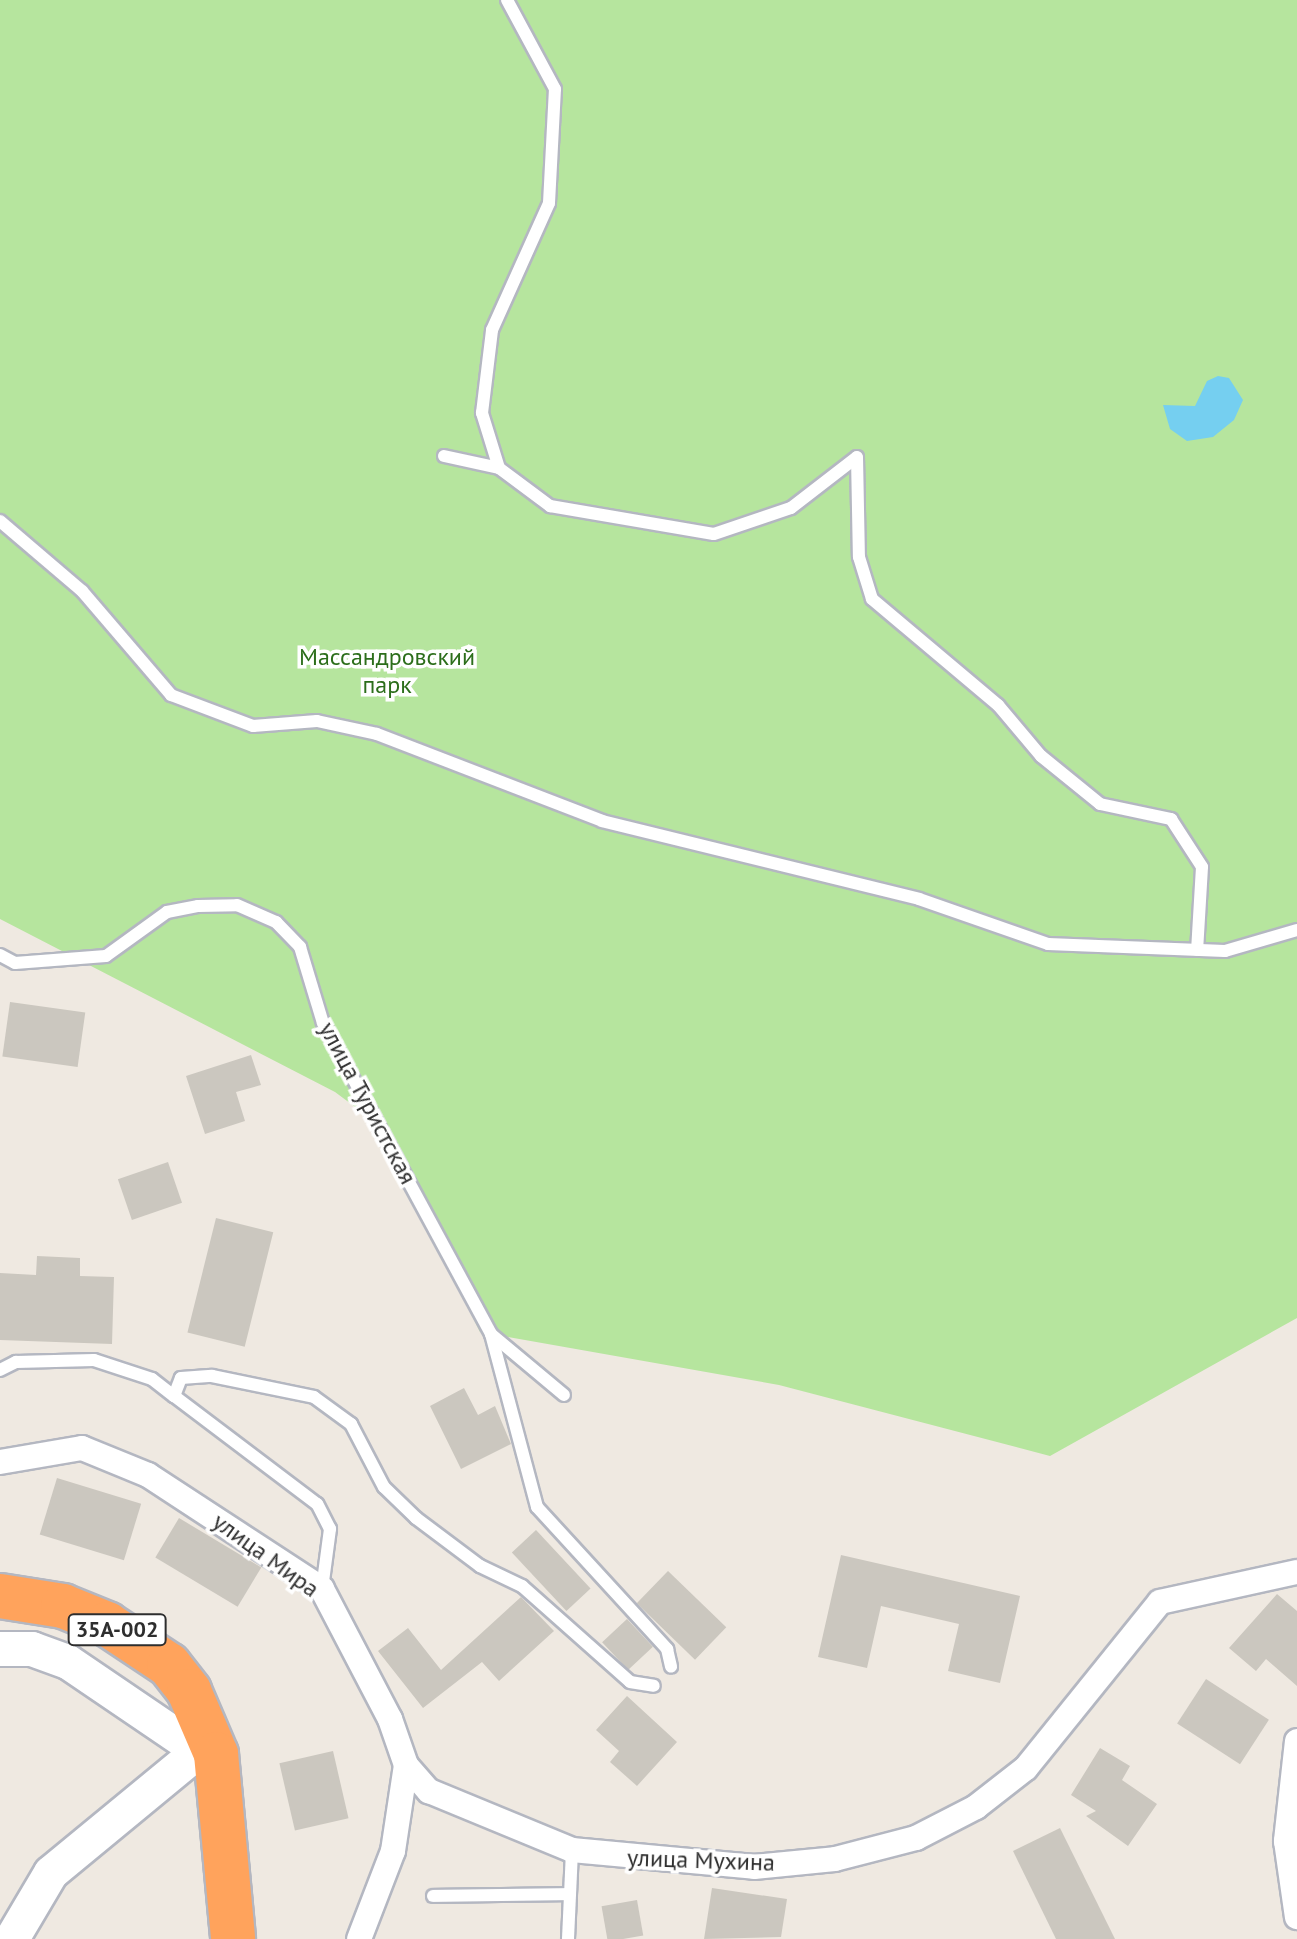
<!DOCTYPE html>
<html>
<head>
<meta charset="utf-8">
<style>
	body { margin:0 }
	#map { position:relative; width:1297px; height:1939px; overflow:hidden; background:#efe9e1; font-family:"PT Sans",sans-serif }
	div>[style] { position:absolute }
	.green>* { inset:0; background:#b6e59e }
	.water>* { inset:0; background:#75cff0 }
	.building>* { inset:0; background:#cbc7bf; transform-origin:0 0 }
	.roads { filter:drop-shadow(2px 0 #b4b7c1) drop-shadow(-2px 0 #b4b7c1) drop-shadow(0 2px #b4b7c1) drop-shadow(0 -2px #b4b7c1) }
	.lane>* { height:12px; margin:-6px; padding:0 6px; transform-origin:6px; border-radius:6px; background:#fff }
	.street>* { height:24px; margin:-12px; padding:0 12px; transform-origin:12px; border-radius:12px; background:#fff }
	.secondary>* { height:34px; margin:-17px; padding:0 17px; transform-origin:17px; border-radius:17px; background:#fff }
	.highway>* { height:44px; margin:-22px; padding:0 22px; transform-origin:22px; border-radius:22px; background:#ffa35c }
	span { translate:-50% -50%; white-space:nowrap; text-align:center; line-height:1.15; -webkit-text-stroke:7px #fff; paint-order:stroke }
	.shield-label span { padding:2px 6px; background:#fff; border:2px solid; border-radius:6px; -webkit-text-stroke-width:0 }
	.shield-label { font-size:22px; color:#2e2e2e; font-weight:700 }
	.park-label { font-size:24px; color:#2c6e1b }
	.street-label { font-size:24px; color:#2e2e2e }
</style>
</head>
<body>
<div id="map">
	<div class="green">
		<div style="clip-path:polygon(0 0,1297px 0,1297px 1318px,1050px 1456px,779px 1385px,480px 1332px,378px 1124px,335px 1092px,0 919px)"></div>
	</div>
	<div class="water">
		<div style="clip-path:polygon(1218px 376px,1229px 378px,1243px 400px,1234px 420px,1213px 437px,1187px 441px,1170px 429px,1163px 405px,1195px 406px,1207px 381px)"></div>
	</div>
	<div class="building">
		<div style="left:10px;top:1002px;width:76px;height:55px;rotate:8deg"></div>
		<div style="clip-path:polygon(251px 1055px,261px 1085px,236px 1092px,245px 1121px,205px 1134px,186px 1076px)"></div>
		<div style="left:168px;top:1162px;width:43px;height:53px;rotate:71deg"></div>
		<div style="left:216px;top:1218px;width:59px;height:118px;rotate:14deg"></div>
		<div style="clip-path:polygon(37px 1256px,80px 1258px,80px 1276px,114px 1277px,112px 1344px,0 1340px,0 1273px,36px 1275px)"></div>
		<div style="clip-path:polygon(464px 1388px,478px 1415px,495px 1406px,511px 1444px,461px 1469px,430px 1406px)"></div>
		<div style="left:57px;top:1478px;width:88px;height:59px;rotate:17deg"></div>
		<div style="left:179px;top:1518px;width:96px;height:46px;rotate:31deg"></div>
		<div style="left:536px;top:1530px;width:80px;height:33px;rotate:47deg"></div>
		<div style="clip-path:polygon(841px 1555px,1020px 1596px,1000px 1683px,948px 1671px,959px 1624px,881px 1606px,867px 1668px,818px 1657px)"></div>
		<div style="left:668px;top:1571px;width:81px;height:45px;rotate:44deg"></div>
		<div style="clip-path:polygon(1277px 1594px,1297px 1611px,1297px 1686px,1266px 1659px,1256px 1671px,1229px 1648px)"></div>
		<div style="clip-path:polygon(521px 1597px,554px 1631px,499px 1681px,482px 1662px,423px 1708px,378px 1651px,408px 1628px,441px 1670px)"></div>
		<div style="left:627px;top:1619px;width:38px;height:34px;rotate:47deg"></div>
		<div style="left:1206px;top:1679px;width:75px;height:53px;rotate:33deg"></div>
		<div style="clip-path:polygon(627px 1696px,677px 1742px,637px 1786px,610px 1762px,619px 1751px,596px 1730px)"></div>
		<div style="clip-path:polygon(1100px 1748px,1130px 1766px,1122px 1780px,1157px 1804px,1128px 1846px,1086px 1816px,1096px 1811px,1071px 1795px)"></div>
		<div style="left:333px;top:1751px;width:69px;height:55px;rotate:77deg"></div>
		<div style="clip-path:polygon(1060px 1828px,1115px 1939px,1056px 1939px,1013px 1851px)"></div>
		<div style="clip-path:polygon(712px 1888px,787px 1899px,781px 1937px,704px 1939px)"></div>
		<div style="left:637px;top:1900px;width:36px;height:36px;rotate:80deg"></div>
	</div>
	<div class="roads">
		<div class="lane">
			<div style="left:444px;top:456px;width:56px;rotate:12.3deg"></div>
			<div style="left:499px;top:468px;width:64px;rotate:36.7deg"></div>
			<div style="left:550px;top:506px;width:166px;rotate:9.7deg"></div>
			<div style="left:714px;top:534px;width:81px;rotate:-18.7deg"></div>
			<div style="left:791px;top:508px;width:83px;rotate:-37.7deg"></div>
			<div style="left:857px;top:457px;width:100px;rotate:88.9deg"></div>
			<div style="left:859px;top:557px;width:44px;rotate:72.8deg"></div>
			<div style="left:872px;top:599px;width:165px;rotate:40.1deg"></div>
			<div style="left:998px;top:705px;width:67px;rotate:49.9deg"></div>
			<div style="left:1041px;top:756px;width:76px;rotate:39.1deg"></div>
			<div style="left:1100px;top:804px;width:73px;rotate:11.9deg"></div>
			<div style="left:1171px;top:819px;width:57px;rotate:57.1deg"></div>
			<div style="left:1202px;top:867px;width:83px;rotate:93.4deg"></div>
			<div style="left:499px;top:468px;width:58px;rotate:-107.2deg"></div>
			<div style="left:482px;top:413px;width:84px;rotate:-83.1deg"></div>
			<div style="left:492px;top:330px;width:139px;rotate:-65.8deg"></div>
			<div style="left:549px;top:203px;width:114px;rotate:-87deg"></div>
			<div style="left:555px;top:89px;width:101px;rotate:-118.3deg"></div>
			<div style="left:0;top:521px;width:108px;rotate:40.5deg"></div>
			<div style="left:82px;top:591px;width:137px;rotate:49.4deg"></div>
			<div style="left:171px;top:695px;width:88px;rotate:20.7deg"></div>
			<div style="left:253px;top:726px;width:64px;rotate:-4.5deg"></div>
			<div style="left:317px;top:721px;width:61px;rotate:12.2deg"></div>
			<div style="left:377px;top:734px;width:241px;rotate:21.1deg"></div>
			<div style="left:602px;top:821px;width:326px;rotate:13.8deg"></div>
			<div style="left:919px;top:899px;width:137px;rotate:19.2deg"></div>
			<div style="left:1048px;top:944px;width:177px;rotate:2.3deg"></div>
			<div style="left:1225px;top:951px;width:75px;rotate:-16.3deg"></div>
			<div style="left:0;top:955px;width:17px;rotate:28deg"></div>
			<div style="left:15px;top:963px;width:91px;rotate:-4.4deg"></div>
			<div style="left:106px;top:956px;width:75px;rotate:-35.8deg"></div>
			<div style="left:167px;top:912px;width:32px;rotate:-11deg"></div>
			<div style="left:198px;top:906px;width:39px;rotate:-1deg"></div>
			<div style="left:237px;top:905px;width:43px;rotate:23.6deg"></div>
			<div style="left:276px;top:922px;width:35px;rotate:46deg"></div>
			<div style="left:300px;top:947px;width:79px;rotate:73.2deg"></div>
			<div style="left:323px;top:1023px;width:353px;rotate:61.6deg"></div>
			<div style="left:491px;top:1334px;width:179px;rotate:75.1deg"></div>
			<div style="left:537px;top:1507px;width:193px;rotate:47.5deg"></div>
			<div style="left:667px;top:1649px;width:18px;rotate:77deg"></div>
			<div style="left:491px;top:1334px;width:95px;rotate:39.9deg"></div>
			<div style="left:0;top:1370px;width:18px;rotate:-27deg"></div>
			<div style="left:16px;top:1362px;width:78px;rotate:-1.5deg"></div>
			<div style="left:94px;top:1360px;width:61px;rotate:18.1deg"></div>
			<div style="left:152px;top:1379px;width:28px;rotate:38deg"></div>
			<div style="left:322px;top:1589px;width:61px;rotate:-82.4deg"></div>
			<div style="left:330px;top:1529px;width:28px;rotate:-117deg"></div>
			<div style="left:317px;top:1504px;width:179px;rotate:-142.9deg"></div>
			<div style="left:174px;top:1396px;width:19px;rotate:-69deg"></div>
			<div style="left:181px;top:1378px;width:31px;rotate:-4deg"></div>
			<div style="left:212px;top:1376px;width:104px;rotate:11.6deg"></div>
			<div style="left:314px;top:1397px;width:46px;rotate:36.1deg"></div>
			<div style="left:351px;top:1424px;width:71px;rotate:62.4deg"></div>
			<div style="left:384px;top:1487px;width:45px;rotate:44.1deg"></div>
			<div style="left:416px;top:1518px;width:80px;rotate:36.9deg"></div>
			<div style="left:480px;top:1566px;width:47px;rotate:25.5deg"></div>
			<div style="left:522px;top:1586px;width:144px;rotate:41.6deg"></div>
			<div style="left:630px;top:1682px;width:24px;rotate:9deg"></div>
			<div style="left:433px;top:1896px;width:137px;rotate:-0.8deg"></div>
			<div style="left:568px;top:1939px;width:89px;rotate:-87.4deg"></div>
		</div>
		<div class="street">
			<div style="left:0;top:1462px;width:83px;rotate:-9.7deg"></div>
			<div style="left:82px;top:1448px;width:71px;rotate:22.2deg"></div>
			<div style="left:148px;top:1475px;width:208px;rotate:33.2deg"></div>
			<div style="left:322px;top:1589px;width:147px;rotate:62.4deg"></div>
			<div style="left:390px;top:1719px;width:49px;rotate:70.8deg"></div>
			<div style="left:406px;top:1765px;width:87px;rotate:98.6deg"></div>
			<div style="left:393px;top:1851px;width:94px;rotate:111.1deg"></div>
			<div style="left:1297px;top:1741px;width:101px;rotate:96.3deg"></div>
			<div style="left:1286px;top:1841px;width:77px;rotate:81.8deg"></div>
			<div style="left:406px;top:1765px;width:35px;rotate:49deg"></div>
			<div style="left:429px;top:1791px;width:155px;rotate:22.4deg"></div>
			<div style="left:572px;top:1850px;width:183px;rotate:5.3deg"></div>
			<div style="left:754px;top:1867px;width:81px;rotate:-5.6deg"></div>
			<div style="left:835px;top:1859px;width:84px;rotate:-14.5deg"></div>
			<div style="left:916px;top:1838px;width:68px;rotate:-27.3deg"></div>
			<div style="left:976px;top:1807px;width:63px;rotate:-38deg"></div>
			<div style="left:1026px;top:1768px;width:213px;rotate:-51.1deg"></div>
			<div style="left:1160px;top:1602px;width:140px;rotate:-12.4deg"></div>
		</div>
		<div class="secondary">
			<div style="left:0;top:1649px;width:32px"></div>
			<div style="left:32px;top:1649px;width:38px;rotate:20deg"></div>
			<div style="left:68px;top:1662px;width:158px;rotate:34.2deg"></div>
			<div style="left:199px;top:1751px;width:192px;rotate:140.5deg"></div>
			<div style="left:51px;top:1873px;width:77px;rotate:120.6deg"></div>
		</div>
		<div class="highway">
			<div style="left:0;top:1596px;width:64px;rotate:9deg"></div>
			<div style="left:63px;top:1606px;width:48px;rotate:22.2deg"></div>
			<div style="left:107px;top:1624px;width:74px;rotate:33.5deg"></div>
			<div style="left:169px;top:1665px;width:33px;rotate:52deg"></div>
			<div style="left:189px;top:1691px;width:69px;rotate:66.8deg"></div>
			<div style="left:216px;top:1754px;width:186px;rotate:84.7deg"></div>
		</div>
	</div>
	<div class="shield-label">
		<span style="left:117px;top:1630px">35А-002</span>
	</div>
	<div class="park-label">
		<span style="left:387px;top:671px">Массандровский<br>парк</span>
	</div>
	<div class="street-label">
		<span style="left:368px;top:1103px;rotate:62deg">улица Туристская</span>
		<span style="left:266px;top:1555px;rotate:36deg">улица Мира</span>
		<span style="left:701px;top:1860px;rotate:2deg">улица Мухина</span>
	</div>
</div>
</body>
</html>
